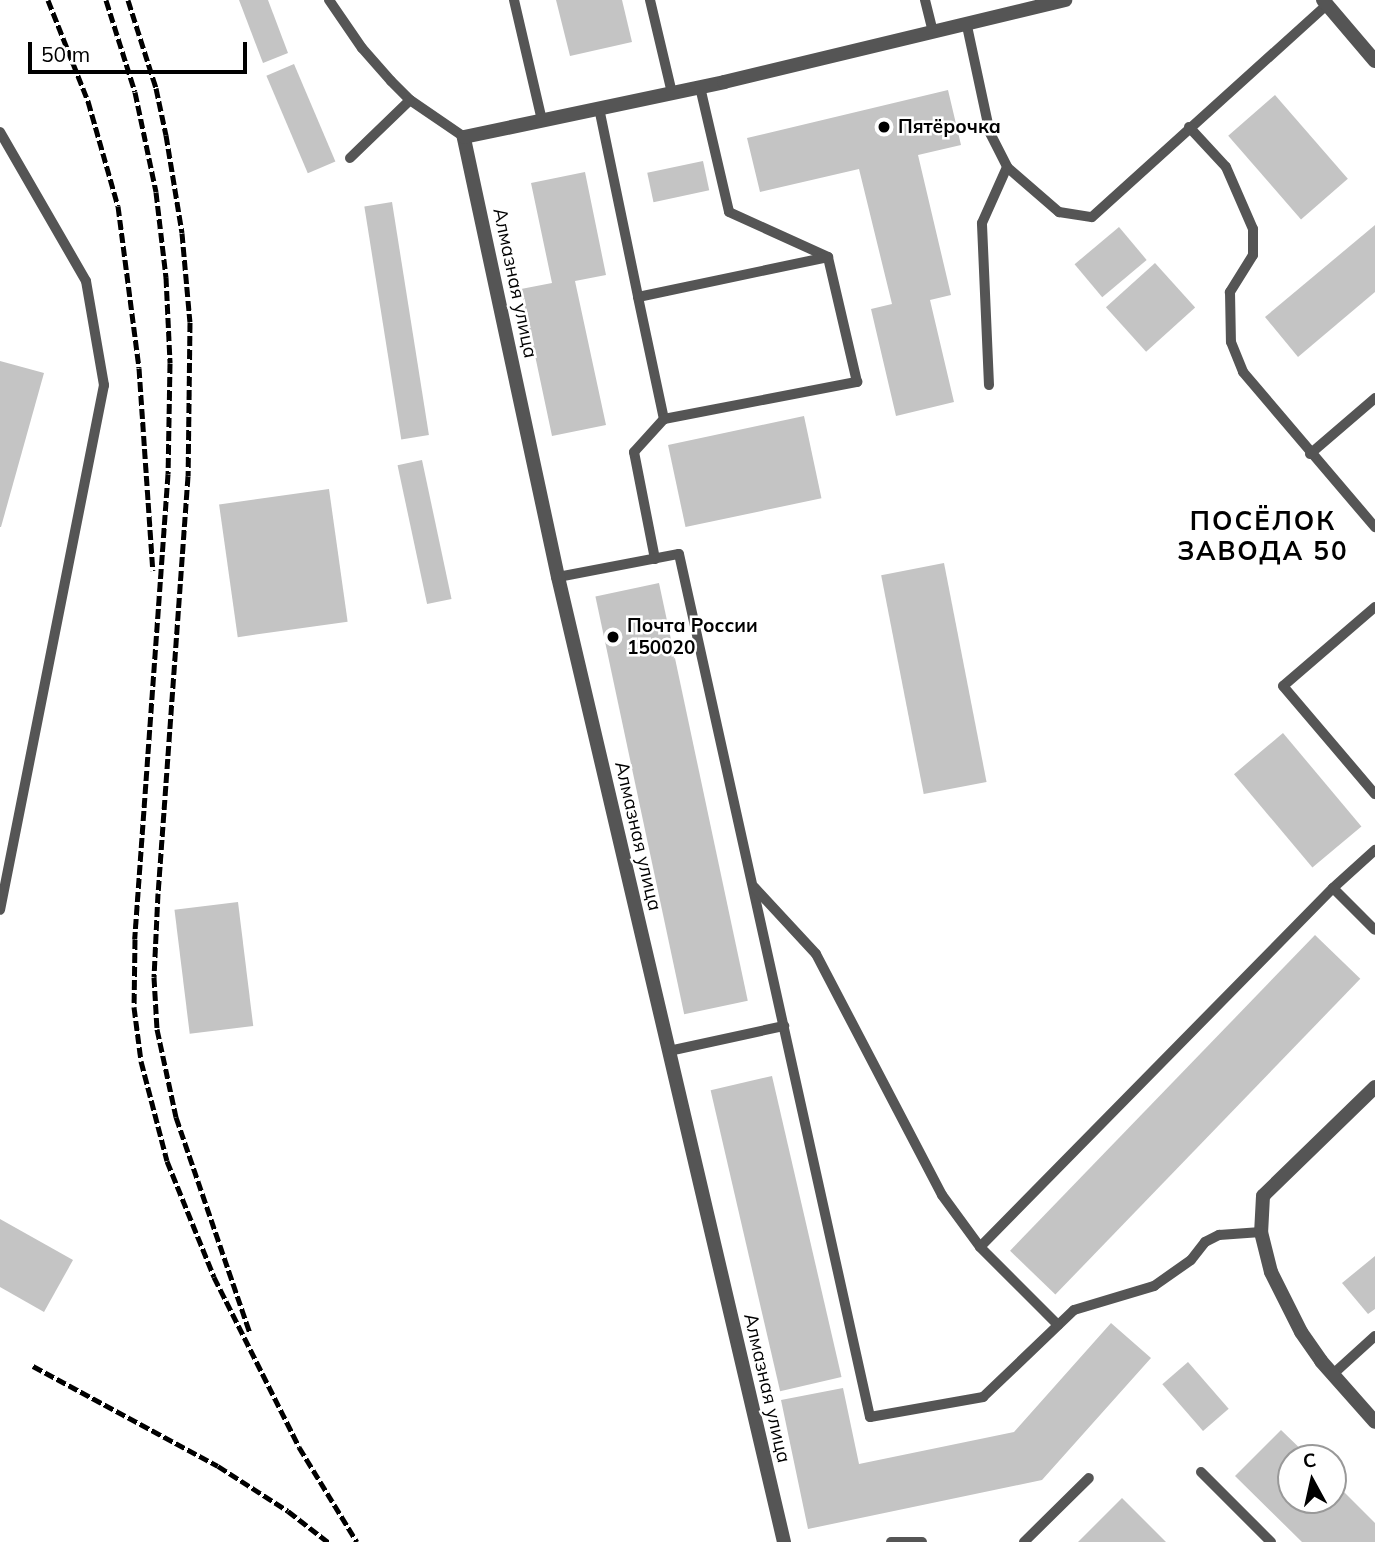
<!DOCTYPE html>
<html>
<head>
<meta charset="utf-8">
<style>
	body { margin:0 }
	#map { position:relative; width:1375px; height:1542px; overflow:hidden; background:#fff; font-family:Mulish,sans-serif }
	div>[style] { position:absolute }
	.building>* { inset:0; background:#c4c4c4; transform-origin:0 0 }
	.service>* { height:10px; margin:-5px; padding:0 5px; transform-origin:5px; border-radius:5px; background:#555 }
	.minor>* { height:14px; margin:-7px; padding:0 7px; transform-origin:7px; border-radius:7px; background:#555 }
	.rail>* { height:5px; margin-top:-2.5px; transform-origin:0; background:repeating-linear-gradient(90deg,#000 0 10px,transparent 0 13.5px) }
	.dots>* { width:19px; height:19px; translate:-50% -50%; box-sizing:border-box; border:4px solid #fff; border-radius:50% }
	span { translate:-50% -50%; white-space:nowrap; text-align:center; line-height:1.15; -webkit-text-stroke:5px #fff; paint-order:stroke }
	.poi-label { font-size:19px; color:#000; font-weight:700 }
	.left { translate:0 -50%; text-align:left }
	.street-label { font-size:19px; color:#000 }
	.district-label { font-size:26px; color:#000; font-weight:700; letter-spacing:2px }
	.north { position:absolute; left:1277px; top:1444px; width:70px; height:70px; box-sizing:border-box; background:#fff; border:2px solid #999; border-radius:50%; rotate:352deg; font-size:19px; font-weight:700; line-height:28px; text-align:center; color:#000 }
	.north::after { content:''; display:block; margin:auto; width:24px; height:32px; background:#000; clip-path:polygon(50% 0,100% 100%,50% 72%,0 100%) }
	.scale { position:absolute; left:28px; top:42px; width:219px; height:32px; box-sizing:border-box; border:4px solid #000; border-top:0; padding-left:9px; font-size:21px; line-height:24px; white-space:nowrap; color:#000; -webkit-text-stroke:5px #fff; paint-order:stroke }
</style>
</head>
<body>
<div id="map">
	<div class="building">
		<div style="clip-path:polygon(239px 0,268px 0,288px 53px,263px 63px)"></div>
		<div style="clip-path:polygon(556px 0,622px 0,632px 42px,570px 56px)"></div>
		<div style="left:294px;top:64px;width:106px;height:30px;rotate:67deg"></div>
		<div style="clip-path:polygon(948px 90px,961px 145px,918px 155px,951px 295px,930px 300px,954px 402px,896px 416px,871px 309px,892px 304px,859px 169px,760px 192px,747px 138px)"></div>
		<div style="left:1275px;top:95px;width:111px;height:62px;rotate:49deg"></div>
		<div style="left:703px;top:161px;width:30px;height:57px;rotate:78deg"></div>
		<div style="clip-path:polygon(585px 172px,606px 275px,575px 281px,606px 425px,552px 436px,521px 289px,552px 283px,531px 183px)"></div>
		<div style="left:392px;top:202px;width:236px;height:28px;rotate:81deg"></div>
		<div style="clip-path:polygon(1375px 225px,1375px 292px,1298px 357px,1265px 317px)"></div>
		<div style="left:1119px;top:227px;width:43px;height:58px;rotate:50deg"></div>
		<div style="left:1155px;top:263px;width:60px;height:66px;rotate:48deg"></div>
		<div style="clip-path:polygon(0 361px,44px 373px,1px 527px,0 527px)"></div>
		<div style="left:804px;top:416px;width:84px;height:139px;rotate:78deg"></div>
		<div style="left:422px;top:460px;width:142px;height:25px;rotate:78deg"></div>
		<div style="left:329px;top:489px;width:134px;height:111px;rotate:82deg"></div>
		<div style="left:944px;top:563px;width:223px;height:64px;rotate:79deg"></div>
		<div style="left:659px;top:583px;width:427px;height:65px;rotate:78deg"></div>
		<div style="left:1283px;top:733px;width:122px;height:64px;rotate:50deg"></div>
		<div style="left:238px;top:902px;width:125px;height:64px;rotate:83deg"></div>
		<div style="left:1315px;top:935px;width:63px;height:439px;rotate:44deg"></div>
		<div style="left:772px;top:1076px;width:309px;height:63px;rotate:77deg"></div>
		<div style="clip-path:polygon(0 1219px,73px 1260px,44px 1312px,0 1287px)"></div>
		<div style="clip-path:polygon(1375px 1256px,1375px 1309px,1368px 1314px,1342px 1283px)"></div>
		<div style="clip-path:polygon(1111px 1323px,1151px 1358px,1042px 1480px,808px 1529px,781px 1400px,843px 1388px,859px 1464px,1014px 1432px)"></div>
		<div style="left:1188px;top:1362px;width:62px;height:34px;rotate:49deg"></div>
		<div style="clip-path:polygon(1281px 1430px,1310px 1458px,1291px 1458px,1291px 1500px,1333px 1500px,1333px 1481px,1375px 1523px,1375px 1542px,1302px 1542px,1235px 1476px)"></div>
		<div style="clip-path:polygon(1122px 1498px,1166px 1542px,1078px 1542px)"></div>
	</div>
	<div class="service">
		<div style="left:329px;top:0;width:58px;rotate:55.5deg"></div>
		<div style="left:362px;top:48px;width:44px;rotate:48.7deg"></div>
		<div style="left:391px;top:81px;width:27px;rotate:45deg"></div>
		<div style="left:410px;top:100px;width:65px;rotate:34.4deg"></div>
		<div style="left:514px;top:0;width:123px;rotate:76.9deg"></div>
		<div style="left:650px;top:0;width:96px;rotate:76.7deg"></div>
		<div style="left:925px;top:0;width:34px;rotate:76deg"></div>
		<div style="left:967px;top:26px;width:109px;rotate:77.9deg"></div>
		<div style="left:990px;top:133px;width:38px;rotate:63deg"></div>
		<div style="left:1007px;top:167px;width:69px;rotate:40.9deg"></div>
		<div style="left:1059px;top:212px;width:33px;rotate:9deg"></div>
		<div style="left:1092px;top:217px;width:316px;rotate:-42.1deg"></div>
		<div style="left:700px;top:87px;width:128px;rotate:76.9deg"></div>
		<div style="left:729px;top:212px;width:109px;rotate:24.4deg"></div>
		<div style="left:599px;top:108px;width:193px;rotate:78.3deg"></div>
		<div style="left:638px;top:297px;width:125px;rotate:78deg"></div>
		<div style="left:664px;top:419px;width:197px;rotate:-10.9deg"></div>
		<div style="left:857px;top:382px;width:128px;rotate:-103.1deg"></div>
		<div style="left:828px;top:257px;width:194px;rotate:168.1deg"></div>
		<div style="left:1189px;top:127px;width:54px;rotate:47.2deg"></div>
		<div style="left:1226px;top:167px;width:68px;rotate:66.5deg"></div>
		<div style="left:1253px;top:229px;width:26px;rotate:90deg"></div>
		<div style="left:1253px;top:255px;width:44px;rotate:121.9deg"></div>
		<div style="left:1230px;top:292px;width:50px;rotate:88.9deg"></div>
		<div style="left:1231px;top:342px;width:32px;rotate:68deg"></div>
		<div style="left:1243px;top:372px;width:204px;rotate:49.6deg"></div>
		<div style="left:0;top:132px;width:172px;rotate:60deg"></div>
		<div style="left:86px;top:281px;width:106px;rotate:80.2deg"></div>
		<div style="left:104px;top:385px;width:535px;rotate:101.2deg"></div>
		<div style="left:350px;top:158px;width:83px;rotate:-44deg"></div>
		<div style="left:989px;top:385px;width:162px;rotate:-92.5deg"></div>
		<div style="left:982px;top:223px;width:61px;rotate:-65.9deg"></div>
		<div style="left:1310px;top:454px;width:86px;rotate:-40.7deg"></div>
		<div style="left:655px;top:559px;width:109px;rotate:-101.1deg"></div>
		<div style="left:634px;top:452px;width:45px;rotate:-47.7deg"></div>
		<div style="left:558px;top:577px;width:123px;rotate:-10.8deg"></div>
		<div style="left:679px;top:554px;width:884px;rotate:77.52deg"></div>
		<div style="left:870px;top:1417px;width:115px;rotate:-10deg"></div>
		<div style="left:983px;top:1397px;width:126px;rotate:-43.7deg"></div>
		<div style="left:1074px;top:1310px;width:84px;rotate:-16.7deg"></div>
		<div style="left:1154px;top:1286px;width:45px;rotate:-35.1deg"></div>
		<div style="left:1191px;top:1260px;width:23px;rotate:-52deg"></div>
		<div style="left:1205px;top:1242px;width:16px;rotate:-27deg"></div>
		<div style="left:1219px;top:1235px;width:42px;rotate:-4.1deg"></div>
		<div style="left:1375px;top:607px;width:121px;rotate:139.3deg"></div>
		<div style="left:1283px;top:686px;width:142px;rotate:49.6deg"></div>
		<div style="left:754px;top:887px;width:91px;rotate:47.2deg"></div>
		<div style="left:816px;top:954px;width:272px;rotate:62.4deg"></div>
		<div style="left:942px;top:1195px;width:64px;rotate:53.8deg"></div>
		<div style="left:1333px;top:888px;width:57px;rotate:-42.1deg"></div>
		<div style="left:669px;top:1051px;width:118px;rotate:-12.3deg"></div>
		<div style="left:1058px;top:1325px;width:110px;rotate:-135deg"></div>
		<div style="left:980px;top:1247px;width:503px;rotate:-45.48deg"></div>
		<div style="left:1333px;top:888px;width:59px;rotate:45deg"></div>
		<div style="left:1332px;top:1375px;width:58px;rotate:-42.2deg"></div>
		<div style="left:1201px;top:1472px;width:99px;rotate:45deg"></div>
		<div style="left:891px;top:1542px;width:31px"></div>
		<div style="left:1024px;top:1542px;width:91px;rotate:-44.6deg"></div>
	</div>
	<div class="minor">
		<div style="left:1323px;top:0;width:80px;rotate:49.6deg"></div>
		<div style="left:1375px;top:1087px;width:156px;rotate:135.8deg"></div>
		<div style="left:1263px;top:1196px;width:36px;rotate:93deg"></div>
		<div style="left:1261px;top:1232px;width:41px;rotate:76deg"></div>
		<div style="left:1271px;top:1272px;width:67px;rotate:63.4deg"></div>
		<div style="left:1301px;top:1332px;width:35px;rotate:55deg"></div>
		<div style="left:1321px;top:1361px;width:81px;rotate:48.5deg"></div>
		<div style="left:784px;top:1542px;width:991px;rotate:-103.18deg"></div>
		<div style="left:558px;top:577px;width:450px;rotate:-102.1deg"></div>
		<div style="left:464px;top:137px;width:266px;rotate:-11.9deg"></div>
		<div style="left:724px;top:82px;width:351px;rotate:-13.5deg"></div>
	</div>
	<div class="rail">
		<div style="left:48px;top:0;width:109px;rotate:68.4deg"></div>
		<div style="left:88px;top:101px;width:109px;rotate:74.1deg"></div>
		<div style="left:118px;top:206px;width:163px;rotate:82.6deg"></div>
		<div style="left:139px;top:368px;width:203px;rotate:86.1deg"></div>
		<div style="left:106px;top:0;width:96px;rotate:72.5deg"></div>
		<div style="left:135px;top:92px;width:102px;rotate:78.1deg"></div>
		<div style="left:156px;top:192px;width:86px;rotate:83.3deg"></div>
		<div style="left:166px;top:277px;width:86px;rotate:87.3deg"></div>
		<div style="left:170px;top:363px;width:111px;rotate:91deg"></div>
		<div style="left:168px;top:474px;width:466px;rotate:94.1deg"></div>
		<div style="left:135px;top:939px;width:68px;rotate:90.8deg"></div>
		<div style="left:134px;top:1007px;width:54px;rotate:82.6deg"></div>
		<div style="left:141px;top:1061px;width:103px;rotate:75.4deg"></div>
		<div style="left:167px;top:1161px;width:125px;rotate:67.9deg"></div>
		<div style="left:214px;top:1277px;width:190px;rotate:63.4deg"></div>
		<div style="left:299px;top:1447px;width:111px;rotate:58.6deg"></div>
		<div style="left:128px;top:0;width:92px;rotate:72.3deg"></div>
		<div style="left:156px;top:88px;width:48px;rotate:78deg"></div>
		<div style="left:166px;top:135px;width:99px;rotate:80.7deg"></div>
		<div style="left:182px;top:233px;width:89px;rotate:84.9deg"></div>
		<div style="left:190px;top:322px;width:154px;rotate:90.7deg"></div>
		<div style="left:188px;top:476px;width:418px;rotate:94.1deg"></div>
		<div style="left:158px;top:893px;width:84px;rotate:92.7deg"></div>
		<div style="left:154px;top:977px;width:52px;rotate:86.7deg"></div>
		<div style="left:157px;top:1029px;width:90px;rotate:77.8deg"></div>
		<div style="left:176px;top:1117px;width:228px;rotate:71.1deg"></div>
		<div style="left:33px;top:1366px;width:210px;rotate:28.4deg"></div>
		<div style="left:218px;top:1466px;width:83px;rotate:32.7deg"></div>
		<div style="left:288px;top:1511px;width:51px;rotate:37.8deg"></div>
	</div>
	<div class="dots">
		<div style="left:884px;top:127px;background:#000"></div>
		<div style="left:613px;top:637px;background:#000"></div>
	</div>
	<div class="poi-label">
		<span class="left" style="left:898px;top:127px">Пятёрочка</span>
		<span class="left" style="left:627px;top:637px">Почта России<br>150020</span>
	</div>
	<div class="street-label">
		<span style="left:515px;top:283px;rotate:78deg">Алмазная улица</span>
		<span style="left:638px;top:836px;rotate:77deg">Алмазная улица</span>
		<span style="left:767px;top:1388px;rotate:77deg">Алмазная улица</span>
	</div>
	<div class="district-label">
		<span style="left:1263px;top:536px">ПОСЁЛОК<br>ЗАВОДА 50</span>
	</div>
	<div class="north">С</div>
	<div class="scale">50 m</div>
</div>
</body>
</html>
